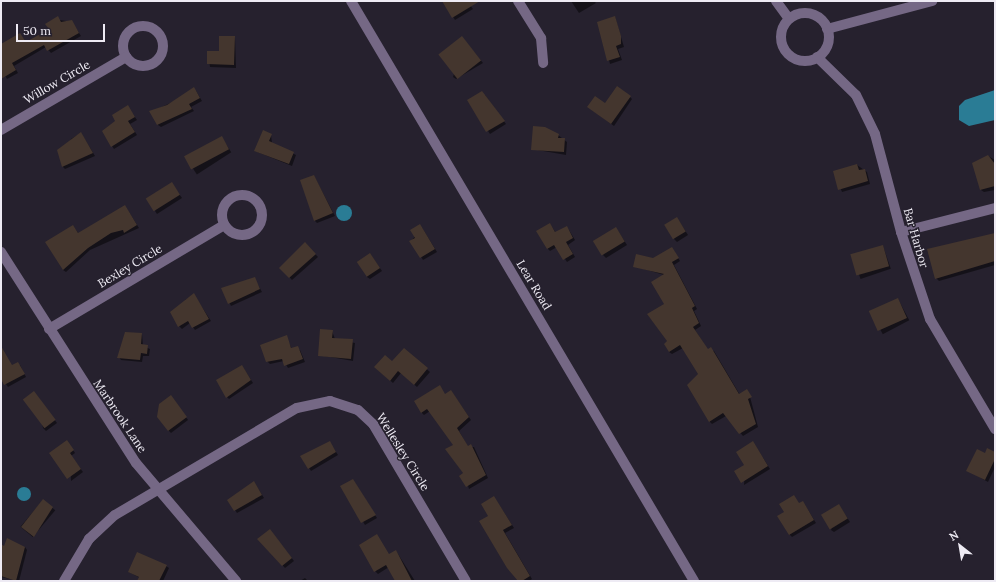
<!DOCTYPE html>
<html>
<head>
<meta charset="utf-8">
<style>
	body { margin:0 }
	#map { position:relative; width:996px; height:582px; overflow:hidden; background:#26212e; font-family:Lora,serif }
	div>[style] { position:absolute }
	.water>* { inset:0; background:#2a7c95 }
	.round { border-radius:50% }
	.shadow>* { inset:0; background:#0007; transform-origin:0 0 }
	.building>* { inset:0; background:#44362e; transform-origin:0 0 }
	.minor>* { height:10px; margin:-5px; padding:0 5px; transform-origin:5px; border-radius:5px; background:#756885 }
	.minor>.ring { margin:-5px; padding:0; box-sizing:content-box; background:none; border:10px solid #756885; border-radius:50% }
	span { translate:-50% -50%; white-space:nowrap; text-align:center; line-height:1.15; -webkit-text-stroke:3px #26212e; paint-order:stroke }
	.street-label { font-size:12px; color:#eeebf4 }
	.frame { position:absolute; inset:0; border:2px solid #eeebf4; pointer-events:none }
	.north { position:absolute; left:940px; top:526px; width:40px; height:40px; -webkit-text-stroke:3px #26212e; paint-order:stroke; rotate:329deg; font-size:11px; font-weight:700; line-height:16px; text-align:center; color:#eeebf4 }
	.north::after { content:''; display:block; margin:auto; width:14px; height:18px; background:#eeebf4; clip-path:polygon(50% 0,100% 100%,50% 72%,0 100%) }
	.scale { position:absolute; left:16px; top:24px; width:89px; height:18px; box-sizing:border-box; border:2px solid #eeebf4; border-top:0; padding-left:5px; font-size:12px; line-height:14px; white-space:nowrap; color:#eeebf4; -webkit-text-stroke:3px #26212e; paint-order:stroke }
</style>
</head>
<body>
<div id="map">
	<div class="water">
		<div style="clip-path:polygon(995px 90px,995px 120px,969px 126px,959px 120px,959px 106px,965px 100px)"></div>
		<div class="round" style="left:336px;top:205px;width:16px;height:16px"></div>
		<div class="round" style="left:17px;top:487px;width:14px;height:14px"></div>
	</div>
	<div class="shadow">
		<div style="clip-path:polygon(443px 1px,467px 1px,473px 9px,455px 20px)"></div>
		<div style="clip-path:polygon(571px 1px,594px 1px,596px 3px,579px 13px)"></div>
		<div style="clip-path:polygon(615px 17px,624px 47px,618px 49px,622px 60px,610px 64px,599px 22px)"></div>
		<div style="clip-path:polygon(60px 20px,72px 22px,81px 36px,51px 53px,46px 47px,14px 66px,18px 73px,7px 79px,1px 69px,1px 45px,20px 34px,27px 43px)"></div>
		<div style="clip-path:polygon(235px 37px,236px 68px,210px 67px,208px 52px,220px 52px)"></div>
		<div style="clip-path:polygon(464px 40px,483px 63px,456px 79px,453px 77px)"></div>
		<div style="clip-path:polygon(196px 91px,202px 101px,191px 107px,194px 111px,161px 127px,158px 125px,151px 112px)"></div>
		<div style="clip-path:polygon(485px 95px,506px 124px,490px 134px,468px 101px)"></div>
		<div style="clip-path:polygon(630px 97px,632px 99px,614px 126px,591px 109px)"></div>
		<div style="clip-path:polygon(128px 107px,137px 120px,130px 124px,137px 135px,114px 149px,112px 146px,117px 121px)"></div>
		<div style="clip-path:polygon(81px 133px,95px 156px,65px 169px,62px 166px,71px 139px)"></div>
		<div style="clip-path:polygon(271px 135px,272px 143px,296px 155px,292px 166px,255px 151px)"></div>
		<div style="clip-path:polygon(558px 135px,567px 142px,566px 155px,532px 149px)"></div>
		<div style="left:222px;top:138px;width:17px;height:41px;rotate:57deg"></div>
		<div style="clip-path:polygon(988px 156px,995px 160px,995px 190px,984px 192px,981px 190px)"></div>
		<div style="clip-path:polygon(857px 165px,867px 172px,870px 184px,842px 192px,834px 172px)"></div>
		<div style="clip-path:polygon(314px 176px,335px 216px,317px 223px,314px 220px)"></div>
		<div style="clip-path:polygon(172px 184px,182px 198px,157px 214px,155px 211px)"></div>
		<div style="clip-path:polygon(125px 206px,139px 228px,90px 250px,66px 272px,63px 270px,73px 226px,79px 234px)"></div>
		<div style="clip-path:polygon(679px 221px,688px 235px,677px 242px,674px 239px)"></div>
		<div style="clip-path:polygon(550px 224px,556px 233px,566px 227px,569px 230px,575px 240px,568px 245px,575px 257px,567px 262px,557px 247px,550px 251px,548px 249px,538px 231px)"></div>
		<div style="clip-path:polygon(422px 228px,437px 252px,423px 260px,411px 241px)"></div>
		<div style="clip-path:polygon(618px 231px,627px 245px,606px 258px,603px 255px)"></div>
		<div style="clip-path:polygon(995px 234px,995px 265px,939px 281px,936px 278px)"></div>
		<div style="clip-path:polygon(305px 243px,318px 257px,292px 280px,281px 268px)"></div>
		<div style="left:883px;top:246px;width:24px;height:32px;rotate:71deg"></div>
		<div style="clip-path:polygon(674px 251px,680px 261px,674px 265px,697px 309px,694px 311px,701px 326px,695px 330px,708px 350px,714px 351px,740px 395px,749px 393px,758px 427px,743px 436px,726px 416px,712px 424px,710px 422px,689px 386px,699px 374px,683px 348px,672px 354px,669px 352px,669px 342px,648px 315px,665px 304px,664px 275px,634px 266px)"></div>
		<div style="clip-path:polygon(370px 254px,382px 271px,370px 279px,367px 277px)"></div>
		<div style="clip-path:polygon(254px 278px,262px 292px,231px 306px,223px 289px)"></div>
		<div style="clip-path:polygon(194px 295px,211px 321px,195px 330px,190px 323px,182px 329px,179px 326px,185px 300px)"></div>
		<div style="left:898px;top:299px;width:24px;height:30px;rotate:62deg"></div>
		<div style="clip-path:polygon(332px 331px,335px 339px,355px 343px,353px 361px,319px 355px)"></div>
		<div style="clip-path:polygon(142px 334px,143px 346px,150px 349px,149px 356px,143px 356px,142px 362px,121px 360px,119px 357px)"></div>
		<div style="clip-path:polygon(286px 337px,292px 349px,300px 350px,305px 362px,288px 368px,284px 361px,270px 364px,267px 361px)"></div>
		<div style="clip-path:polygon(404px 349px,430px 372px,417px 387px,401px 373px,393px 383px,378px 370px,392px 363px)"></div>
		<div style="clip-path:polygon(4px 353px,12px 366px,20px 365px,26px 377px,8px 387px,1px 377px)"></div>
		<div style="clip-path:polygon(242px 366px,253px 383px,229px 399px,227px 397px)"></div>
		<div style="clip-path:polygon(451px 391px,471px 420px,459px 431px,468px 447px,474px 447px,488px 478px,469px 489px,464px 474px,447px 450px,454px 445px,430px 411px,424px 415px,421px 412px)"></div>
		<div style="clip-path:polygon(36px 395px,57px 423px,46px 431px,43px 428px)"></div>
		<div style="clip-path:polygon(173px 399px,188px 420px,171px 433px,168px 430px)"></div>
		<div style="clip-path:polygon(753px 442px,770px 469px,744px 485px,745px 466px)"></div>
		<div style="clip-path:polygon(330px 443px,338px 455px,311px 471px,302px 457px)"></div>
		<div style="clip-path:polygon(69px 444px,75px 453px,71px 456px,83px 472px,71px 481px)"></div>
		<div style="clip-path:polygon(995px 453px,995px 467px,988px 482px,967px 470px)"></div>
		<div style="clip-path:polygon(254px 482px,264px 498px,237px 513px,229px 501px)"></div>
		<div style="clip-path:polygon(355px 483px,377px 518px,365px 525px,342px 486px)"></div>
		<div style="left:43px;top:500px;width:16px;height:35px;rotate:40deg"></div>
		<div style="clip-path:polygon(496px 500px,514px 528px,505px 533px,532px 579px,529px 581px,519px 581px,489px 516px)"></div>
		<div style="clip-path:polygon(803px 502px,816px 523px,792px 537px,789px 534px)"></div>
		<div style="clip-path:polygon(839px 505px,850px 522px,834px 532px,831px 530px)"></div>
		<div style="clip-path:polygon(272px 533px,294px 561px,285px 568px,259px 539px)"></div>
		<div style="clip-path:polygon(377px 536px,389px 555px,396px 551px,398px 554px,415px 581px,397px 581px,389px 567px,378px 574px,375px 571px)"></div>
		<div style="clip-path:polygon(25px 547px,27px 550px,19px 581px,1px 577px,1px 555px)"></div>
		<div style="clip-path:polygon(166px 566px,169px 568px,163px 581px,139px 581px,140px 578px,129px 572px)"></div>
		<div style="clip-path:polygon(305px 578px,308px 581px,300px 581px)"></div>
	</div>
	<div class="building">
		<div style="clip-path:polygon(442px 1px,480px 1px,452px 18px)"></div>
		<div style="clip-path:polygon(58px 16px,61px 22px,72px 20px,79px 33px,47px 51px,44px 45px,12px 63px,16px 70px,1px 79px,1px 44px,20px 33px,26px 42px,49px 29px,45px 24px)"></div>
		<div style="clip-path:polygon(615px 16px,621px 36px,621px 44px,616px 46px,620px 57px,607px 61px,597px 22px)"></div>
		<div style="clip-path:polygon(219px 36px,235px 36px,234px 65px,207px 64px,207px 51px,219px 51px)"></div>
		<div style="left:462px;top:36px;width:31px;height:30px;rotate:52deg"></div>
		<div style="clip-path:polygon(617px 86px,631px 96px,611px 124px,587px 107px,595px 96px,605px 103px)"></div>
		<div style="clip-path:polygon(194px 87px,200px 98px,189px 104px,192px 109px,157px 125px,149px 111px,167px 105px)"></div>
		<div style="clip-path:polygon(482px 91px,505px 121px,486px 132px,467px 100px)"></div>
		<div style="clip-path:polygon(128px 105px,135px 117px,128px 121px,135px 132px,111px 147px,102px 131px,115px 121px,112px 115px)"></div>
		<div style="clip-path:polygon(533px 126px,545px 127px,559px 134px,558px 138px,565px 138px,564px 152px,531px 150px)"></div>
		<div style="clip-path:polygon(263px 130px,272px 134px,269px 141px,294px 152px,289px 164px,254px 151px)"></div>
		<div style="clip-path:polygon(81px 132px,93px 153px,62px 167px,57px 150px)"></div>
		<div style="left:222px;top:136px;width:15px;height:43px;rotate:62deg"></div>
		<div style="clip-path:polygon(988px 155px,995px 164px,995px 186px,980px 190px,972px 163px)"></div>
		<div style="clip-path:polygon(857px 164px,859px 170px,865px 169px,868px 181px,838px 190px,833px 171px)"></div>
		<div style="clip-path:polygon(314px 175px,333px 213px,314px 221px,300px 180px)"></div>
		<div style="left:172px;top:182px;width:15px;height:31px;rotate:58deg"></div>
		<div style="clip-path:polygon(125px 205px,137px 225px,124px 233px,123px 230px,111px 233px,88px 248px,63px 270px,45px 242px,73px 225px,78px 233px)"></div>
		<div style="left:677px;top:217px;width:17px;height:15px;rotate:59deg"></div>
		<div style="clip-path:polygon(550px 223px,555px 232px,567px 226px,573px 238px,566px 242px,573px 254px,563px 260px,554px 245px,547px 249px,536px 231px)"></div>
		<div style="clip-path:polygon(420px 224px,435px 249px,420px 258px,409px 241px,415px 238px,410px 230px)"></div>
		<div style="left:616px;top:227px;width:17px;height:27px;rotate:59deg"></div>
		<div style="clip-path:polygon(995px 233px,995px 261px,935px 279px,927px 249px)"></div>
		<div style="clip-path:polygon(305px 242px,316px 254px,289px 278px,279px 268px)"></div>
		<div style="left:883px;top:245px;width:22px;height:34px;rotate:74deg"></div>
		<div style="clip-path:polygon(672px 247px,679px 258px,672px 262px,695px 306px,692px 308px,699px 323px,693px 327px,708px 349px,711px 347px,739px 394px,747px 389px,752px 397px,748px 399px,756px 424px,739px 434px,723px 413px,709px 422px,687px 385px,698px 374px,680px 345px,669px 352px,664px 344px,667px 341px,647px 314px,664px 304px,651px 282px,664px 274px,633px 267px,636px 254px,653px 258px)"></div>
		<div style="left:370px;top:253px;width:18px;height:16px;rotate:56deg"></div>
		<div style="clip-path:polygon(255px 277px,260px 289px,228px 304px,221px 288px)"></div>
		<div style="clip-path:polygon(194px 293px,209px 319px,192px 328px,188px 321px,178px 327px,170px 312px)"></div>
		<div style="left:898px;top:298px;width:22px;height:32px;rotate:66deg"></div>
		<div style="clip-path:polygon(320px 329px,333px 330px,332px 338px,353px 339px,351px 359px,318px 356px)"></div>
		<div style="clip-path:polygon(125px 332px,142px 333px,141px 344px,148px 345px,147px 354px,141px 353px,140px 360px,117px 358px)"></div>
		<div style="clip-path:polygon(287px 335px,291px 348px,298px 346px,303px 359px,284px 366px,282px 359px,266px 362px,260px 345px)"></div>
		<div style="clip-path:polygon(1px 346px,12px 365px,18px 362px,25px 374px,4px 385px,1px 379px)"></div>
		<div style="clip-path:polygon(404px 348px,428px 368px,414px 385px,398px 371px,390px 381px,374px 367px,385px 355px,392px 361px)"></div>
		<div style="clip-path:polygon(242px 365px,251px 380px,226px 398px,216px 380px)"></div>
		<div style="clip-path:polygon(440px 385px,445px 394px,451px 390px,469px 417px,457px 428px,468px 446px,471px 444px,486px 475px,466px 487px,459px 476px,463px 473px,445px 449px,453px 445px,427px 409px,421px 413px,414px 401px)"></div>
		<div style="left:34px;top:391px;width:36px;height:14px;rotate:53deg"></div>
		<div style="clip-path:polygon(171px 395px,187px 417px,168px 431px,157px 417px,159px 404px)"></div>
		<div style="clip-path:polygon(67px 440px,74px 450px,70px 453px,81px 469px,67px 479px,49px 453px)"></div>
		<div style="clip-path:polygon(330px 441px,336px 452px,308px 469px,300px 456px)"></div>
		<div style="clip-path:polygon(753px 441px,768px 466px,741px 483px,734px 471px,744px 465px,736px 452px)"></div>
		<div style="clip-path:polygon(987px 448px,995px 452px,995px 459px,985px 480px,966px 471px,977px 449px,985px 453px)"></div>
		<div style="clip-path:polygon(353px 479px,376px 515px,361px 523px,340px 486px)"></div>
		<div style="clip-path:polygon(254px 481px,262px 495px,234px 511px,227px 500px)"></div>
		<div style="clip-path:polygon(794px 495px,799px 503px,803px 501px,814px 520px,789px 535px,777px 516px,784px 512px,779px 504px)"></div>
		<div style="clip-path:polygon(494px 496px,512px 525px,503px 530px,530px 576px,522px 581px,518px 581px,507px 568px,479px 521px,488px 516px,481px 504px)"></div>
		<div style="clip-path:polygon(43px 499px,53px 507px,34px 537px,21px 527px)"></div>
		<div style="left:839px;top:504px;width:17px;height:21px;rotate:59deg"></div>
		<div style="clip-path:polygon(270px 529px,292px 558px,282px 566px,257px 539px)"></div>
		<div style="clip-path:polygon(377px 534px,389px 554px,396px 550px,412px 581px,395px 581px,386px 565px,374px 572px,359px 545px)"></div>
		<div style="clip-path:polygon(7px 538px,25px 547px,16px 581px,1px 576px,1px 544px,4px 546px)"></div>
		<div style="clip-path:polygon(137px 552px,167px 565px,159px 581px,137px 581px,139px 577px,128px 572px)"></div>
	</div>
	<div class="minor">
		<div style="left:351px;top:1px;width:674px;rotate:59.4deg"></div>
		<div style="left:518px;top:1px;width:44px;rotate:58.1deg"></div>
		<div style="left:541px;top:38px;width:25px;rotate:85deg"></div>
		<div style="left:776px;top:1px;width:22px;rotate:54deg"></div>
		<div class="ring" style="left:781px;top:13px;width:38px;height:38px"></div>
		<div class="ring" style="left:123px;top:26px;width:30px;height:30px"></div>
		<div style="left:827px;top:29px;width:109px;rotate:-14.9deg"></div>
		<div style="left:817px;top:57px;width:54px;rotate:44.3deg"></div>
		<div style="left:856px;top:95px;width:43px;rotate:64deg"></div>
		<div style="left:875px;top:134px;width:101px;rotate:75.1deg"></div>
		<div style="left:901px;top:232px;width:92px;rotate:71.6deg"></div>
		<div style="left:930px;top:319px;width:128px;rotate:59.4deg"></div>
		<div style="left:1px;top:130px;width:145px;rotate:-30.3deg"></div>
		<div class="ring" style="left:222px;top:195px;width:30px;height:30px"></div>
		<div style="left:901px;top:232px;width:97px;rotate:-14.3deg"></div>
		<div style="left:1px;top:252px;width:250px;rotate:57.4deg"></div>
		<div style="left:136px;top:463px;width:155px;rotate:49.7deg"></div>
		<div style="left:49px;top:329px;width:204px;rotate:-30.7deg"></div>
		<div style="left:64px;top:581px;width:49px;rotate:-59.2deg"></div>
		<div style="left:89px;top:539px;width:35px;rotate:-43deg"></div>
		<div style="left:115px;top:515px;width:211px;rotate:-30.5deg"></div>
		<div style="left:297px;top:408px;width:34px;rotate:-12deg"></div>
		<div style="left:330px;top:401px;width:29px;rotate:18deg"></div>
		<div style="left:358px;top:410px;width:21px;rotate:43deg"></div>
		<div style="left:373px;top:424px;width:182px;rotate:59.4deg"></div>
	</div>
	<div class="street-label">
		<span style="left:57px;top:82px;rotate:-30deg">Willow Circle</span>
		<span style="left:916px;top:238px;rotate:74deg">Bar Harbor</span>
		<span style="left:130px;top:266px;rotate:-31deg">Bexley Circle</span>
		<span style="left:534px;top:285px;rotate:59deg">Lear Road</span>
		<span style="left:120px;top:416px;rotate:56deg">Marbrook Lane</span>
		<span style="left:403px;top:452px;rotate:58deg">Wellesley Circle</span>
	</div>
	<div class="frame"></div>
	<div class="north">N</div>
	<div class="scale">50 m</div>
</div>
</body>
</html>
